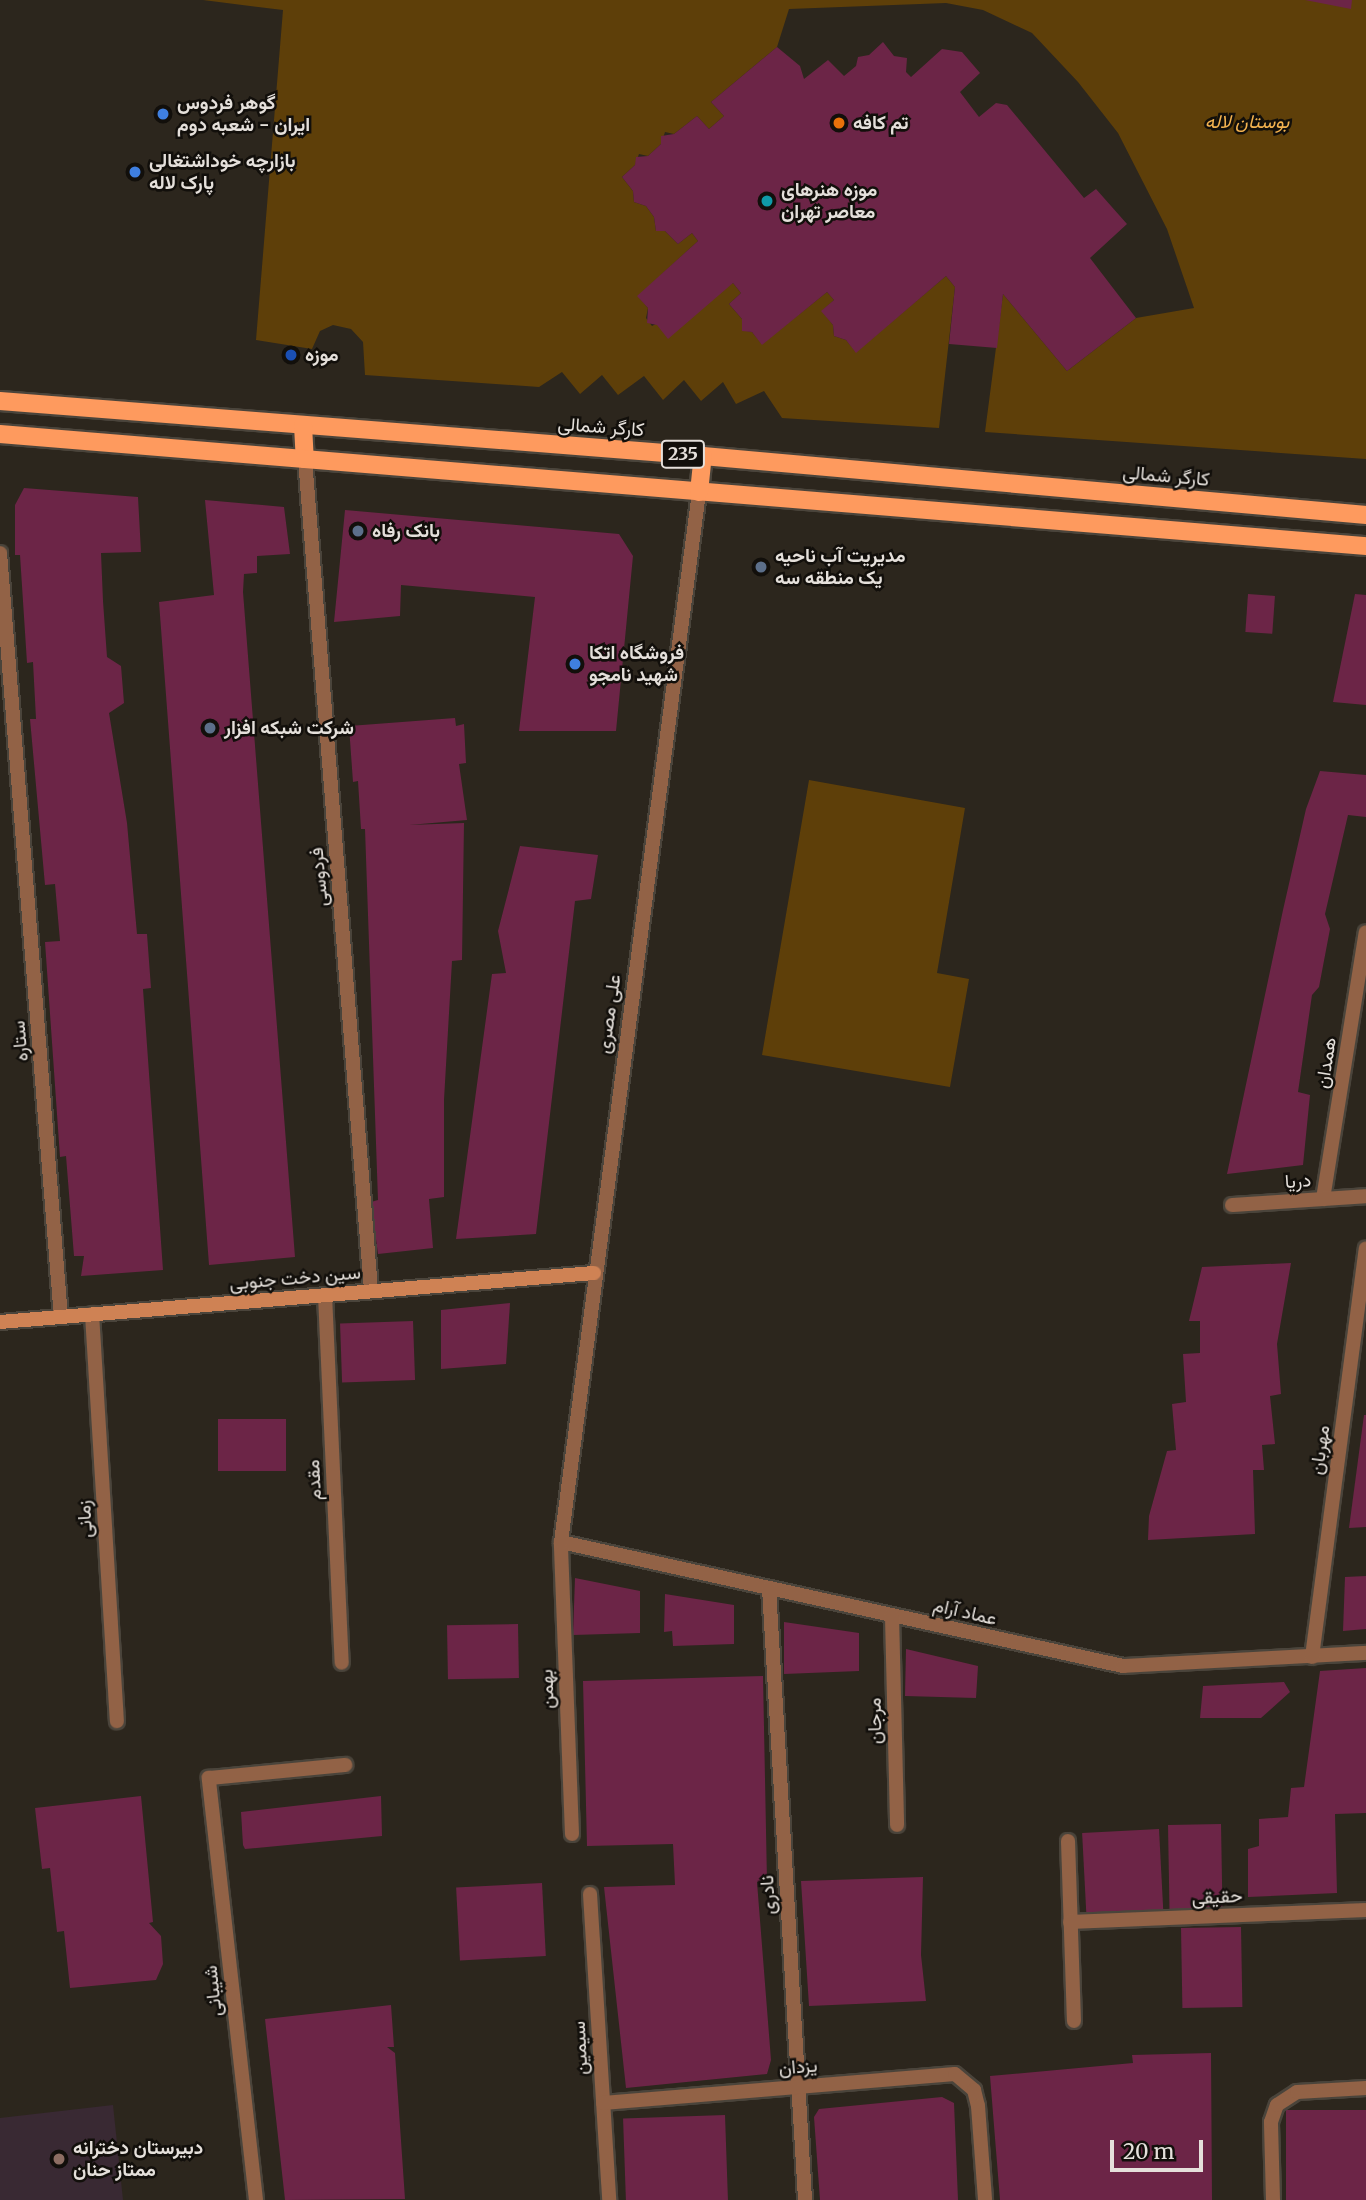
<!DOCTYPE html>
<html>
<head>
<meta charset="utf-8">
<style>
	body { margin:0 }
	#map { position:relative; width:1366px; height:2200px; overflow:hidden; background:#2c261d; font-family:Merriweather,Vazirmatn,serif }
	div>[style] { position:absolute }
	.education>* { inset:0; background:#392933 }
	.green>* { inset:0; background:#5e3f09 }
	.building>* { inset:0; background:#6c2547; transform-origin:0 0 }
	.roads { filter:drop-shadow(2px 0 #4a443b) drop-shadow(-2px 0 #4a443b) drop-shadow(0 2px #4a443b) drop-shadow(0 -2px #4a443b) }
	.street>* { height:14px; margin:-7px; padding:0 7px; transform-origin:7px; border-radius:7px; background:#926246 }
	.secondary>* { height:14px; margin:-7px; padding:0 7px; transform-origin:7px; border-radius:7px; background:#cf8254 }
	.primary>* { height:18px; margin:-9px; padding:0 9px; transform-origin:9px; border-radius:9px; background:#fe9a5e }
	.dots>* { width:19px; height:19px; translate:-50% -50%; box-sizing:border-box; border:4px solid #120f0b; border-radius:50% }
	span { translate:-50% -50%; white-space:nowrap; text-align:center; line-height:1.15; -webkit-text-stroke:5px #120f0b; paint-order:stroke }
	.shield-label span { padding:2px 5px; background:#120f0b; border:2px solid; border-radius:5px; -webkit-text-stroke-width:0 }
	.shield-label { font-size:18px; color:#e5e0db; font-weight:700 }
	.poi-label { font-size:19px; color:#e5e0db; font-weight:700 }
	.left { translate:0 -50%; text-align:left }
	.park-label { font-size:19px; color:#f4b350; font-style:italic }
	.street-label { font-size:19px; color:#e5e0db }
	.scale { position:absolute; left:1110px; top:2140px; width:93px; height:32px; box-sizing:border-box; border:4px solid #e5e0db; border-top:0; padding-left:9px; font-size:21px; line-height:24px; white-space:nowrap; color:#e5e0db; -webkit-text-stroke:5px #120f0b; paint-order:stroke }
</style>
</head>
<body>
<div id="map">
	<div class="education">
		<div style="clip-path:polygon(113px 2105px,123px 2200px,0 2200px,0 2118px)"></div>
	</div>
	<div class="green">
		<div style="clip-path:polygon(203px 0,1366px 0,1366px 459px,985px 432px,1003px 294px,1067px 371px,1136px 318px,1194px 308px,1167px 229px,1118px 133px,1078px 82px,1032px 33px,983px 10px,946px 3px,789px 9px,777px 47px,711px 102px,724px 116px,709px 129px,697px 116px,674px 134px,665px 132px,661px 144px,648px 156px,639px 154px,635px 165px,622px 177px,633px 191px,634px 202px,646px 206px,654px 217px,656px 231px,665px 231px,678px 244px,692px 233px,698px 241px,638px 296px,648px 308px,646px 318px,652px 326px,733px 283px,741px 293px,729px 304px,742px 319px,742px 330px,752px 332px,762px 344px,827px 292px,834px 300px,822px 311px,833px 325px,834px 336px,846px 340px,856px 352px,946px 276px,955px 287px,939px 428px,782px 418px,764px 391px,736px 404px,723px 382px,701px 401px,684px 380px,663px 400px,644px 376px,618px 395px,602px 375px,580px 394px,562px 372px,539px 387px,365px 375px,363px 342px,351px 329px,333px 325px,320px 331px,312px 349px,256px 340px,283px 10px)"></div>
		<div style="clip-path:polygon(809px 780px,965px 808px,937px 973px,969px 979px,950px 1087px,762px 1055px)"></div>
	</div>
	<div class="building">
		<div style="clip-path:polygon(1305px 0,1352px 0,1351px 9px)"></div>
		<div style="clip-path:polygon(883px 42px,894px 56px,907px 58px,906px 72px,911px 77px,942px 49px,962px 52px,980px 73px,960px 92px,979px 117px,996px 103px,1007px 105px,1084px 198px,1096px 189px,1127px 224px,1090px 258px,1136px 318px,1067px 371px,1003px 294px,997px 348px,949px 344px,955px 287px,946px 276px,856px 353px,846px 340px,834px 336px,833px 325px,821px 311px,834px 300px,827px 292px,762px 345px,752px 332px,742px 331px,742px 319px,729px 304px,741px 293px,733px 283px,668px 339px,657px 325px,647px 323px,648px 308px,637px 296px,698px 241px,692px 233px,678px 244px,665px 231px,656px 231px,654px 217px,646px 206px,634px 202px,633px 191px,622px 177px,635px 165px,636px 157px,648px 156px,661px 144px,661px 136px,674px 134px,697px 116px,709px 129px,724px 116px,711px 102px,777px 47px,800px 66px,804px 79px,828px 60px,844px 76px,856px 66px,858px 57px,869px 55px)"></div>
		<div style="clip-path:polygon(24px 488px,138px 497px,141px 552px,101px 553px,103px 601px,107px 657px,121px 666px,124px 703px,109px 713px,127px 823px,137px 934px,147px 934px,151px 988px,143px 989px,163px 1270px,81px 1276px,84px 1256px,74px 1256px,66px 1156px,60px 1157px,45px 942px,60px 941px,55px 884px,45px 885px,30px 719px,36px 719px,33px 662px,27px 663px,20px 555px,15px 555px,15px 505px)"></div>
		<div style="clip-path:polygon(205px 500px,284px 507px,290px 554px,257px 556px,257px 573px,244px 574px,243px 592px,295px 1257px,209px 1265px,159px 602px,214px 595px)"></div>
		<div style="clip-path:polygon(345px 510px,619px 534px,633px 556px,616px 731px,519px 731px,535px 597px,401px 585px,400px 616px,334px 622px)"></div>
		<div style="left:1248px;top:594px;width:27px;height:38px;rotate:4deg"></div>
		<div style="clip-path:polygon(1355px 594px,1366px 595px,1366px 705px,1333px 702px)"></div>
		<div style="clip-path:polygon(455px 718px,456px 726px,464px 724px,466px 763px,459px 764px,467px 820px,409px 825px,464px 823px,462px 960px,452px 961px,444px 1100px,444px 1197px,429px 1199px,433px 1248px,378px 1254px,371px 1202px,378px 1200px,365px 829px,361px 829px,358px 781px,353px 782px,349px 726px)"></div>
		<div style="clip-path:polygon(1320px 771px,1366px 775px,1366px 817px,1348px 815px,1325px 914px,1330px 929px,1319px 987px,1312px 995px,1298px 1092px,1310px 1095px,1303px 1165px,1227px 1174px,1283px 910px,1306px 809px)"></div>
		<div style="clip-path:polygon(520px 846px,598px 855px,591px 899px,575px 901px,536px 1234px,456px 1239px,492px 974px,506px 973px,498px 931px)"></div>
		<div style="clip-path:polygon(1291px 1263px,1277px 1344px,1281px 1394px,1270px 1396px,1275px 1444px,1262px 1445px,1264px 1470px,1253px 1470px,1255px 1534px,1148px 1540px,1149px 1516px,1167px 1451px,1176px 1450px,1172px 1404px,1186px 1402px,1183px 1354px,1200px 1353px,1200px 1321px,1189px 1321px,1202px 1267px)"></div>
		<div style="clip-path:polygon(510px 1303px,506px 1364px,441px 1369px,441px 1310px)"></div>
		<div style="left:413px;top:1321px;width:59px;height:73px;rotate:88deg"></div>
		<div style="clip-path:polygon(1366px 1415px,1366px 1527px,1349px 1528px,1364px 1415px)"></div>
		<div style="left:286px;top:1419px;width:52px;height:68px;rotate:90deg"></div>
		<div style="clip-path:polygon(1366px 1576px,1366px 1629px,1343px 1631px,1345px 1577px)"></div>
		<div style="clip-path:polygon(575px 1578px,640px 1591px,640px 1633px,573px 1635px)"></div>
		<div style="clip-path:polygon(665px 1594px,734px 1605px,734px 1644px,673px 1646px,672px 1631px,664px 1632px)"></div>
		<div style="clip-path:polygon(784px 1622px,859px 1633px,859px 1671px,784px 1674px)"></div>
		<div style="left:518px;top:1624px;width:54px;height:71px;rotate:89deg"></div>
		<div style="clip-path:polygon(906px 1649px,978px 1666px,976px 1698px,905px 1696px)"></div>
		<div style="clip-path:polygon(1366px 1668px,1366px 1813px,1335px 1814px,1337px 1893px,1248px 1897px,1248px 1849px,1259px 1846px,1259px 1819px,1288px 1817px,1291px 1788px,1304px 1787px,1320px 1671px)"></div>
		<div style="clip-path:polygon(763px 1676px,767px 1881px,757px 1882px,771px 2060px,767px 2074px,626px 2088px,604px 1887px,675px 1885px,673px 1844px,587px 1846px,583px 1681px)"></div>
		<div style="clip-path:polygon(1284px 1682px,1290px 1692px,1261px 1718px,1200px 1718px,1203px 1686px)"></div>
		<div style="clip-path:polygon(141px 1796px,153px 1922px,149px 1923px,161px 1936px,163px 1964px,156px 1980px,70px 1988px,64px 1931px,57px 1932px,50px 1868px,42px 1869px,35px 1808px)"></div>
		<div style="clip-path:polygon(381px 1796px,382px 1836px,245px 1849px,243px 1845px,241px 1812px)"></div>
		<div style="left:1221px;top:1824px;width:86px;height:53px;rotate:89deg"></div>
		<div style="left:1159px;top:1829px;width:83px;height:77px;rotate:87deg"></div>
		<div style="clip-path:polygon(923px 1877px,921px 1955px,926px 2001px,809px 2006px,801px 1881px)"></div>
		<div style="left:542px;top:1883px;width:73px;height:86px;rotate:87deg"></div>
		<div style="left:1241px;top:1927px;width:80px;height:60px;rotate:89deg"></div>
		<div style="clip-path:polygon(391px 2005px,394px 2047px,387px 2047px,395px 2053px,405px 2199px,285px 2200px,265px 2019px)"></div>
		<div style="clip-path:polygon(1211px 2053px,1212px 2200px,1000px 2200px,990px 2076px,1133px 2063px,1132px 2055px)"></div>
		<div style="clip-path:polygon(942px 2097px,954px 2103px,958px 2200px,820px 2200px,814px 2117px,819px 2109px)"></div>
		<div style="left:1366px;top:2110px;width:90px;height:80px;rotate:90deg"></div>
		<div style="left:725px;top:2115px;width:85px;height:102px;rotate:88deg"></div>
	</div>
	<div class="roads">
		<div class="street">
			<div style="left:305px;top:459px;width:835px;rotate:85.46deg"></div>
			<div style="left:0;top:553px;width:766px;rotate:85.44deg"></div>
			<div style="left:1323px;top:1199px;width:270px;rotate:-80.9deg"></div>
			<div style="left:1232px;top:1205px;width:134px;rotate:-3.8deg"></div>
			<div style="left:325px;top:1295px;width:368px;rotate:87.4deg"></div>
			<div style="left:92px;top:1314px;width:408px;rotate:86.5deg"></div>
			<div style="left:561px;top:1542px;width:576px;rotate:12.44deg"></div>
			<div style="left:1123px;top:1666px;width:243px;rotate:-3.1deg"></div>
			<div style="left:769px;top:1588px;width:613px;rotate:86.63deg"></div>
			<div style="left:892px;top:1616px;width:209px;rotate:88.6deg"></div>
			<div style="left:1312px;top:1657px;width:412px;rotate:-82.5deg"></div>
			<div style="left:572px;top:1834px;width:292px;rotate:-92.2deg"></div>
			<div style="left:561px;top:1542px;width:1059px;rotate:-82.51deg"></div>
			<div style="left:1068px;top:1841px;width:180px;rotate:88.1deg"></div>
			<div style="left:590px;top:1894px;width:307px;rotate:86.4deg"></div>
			<div style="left:1070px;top:1922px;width:296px;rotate:-2.3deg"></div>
			<div style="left:603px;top:2103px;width:353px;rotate:-4.7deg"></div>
			<div style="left:955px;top:2074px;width:25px;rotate:40deg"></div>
			<div style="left:974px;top:2090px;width:16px;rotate:76deg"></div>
			<div style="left:978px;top:2106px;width:94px;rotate:85.7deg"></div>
			<div style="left:256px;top:2200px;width:425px;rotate:-96.4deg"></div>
			<div style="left:209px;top:1778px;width:137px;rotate:-5.5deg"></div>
			<div style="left:1273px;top:2200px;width:78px;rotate:-91.5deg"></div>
			<div style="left:1271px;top:2122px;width:18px;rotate:-71deg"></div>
			<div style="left:1277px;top:2105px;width:24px;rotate:-33deg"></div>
			<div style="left:1297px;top:2092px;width:69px;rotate:-3.3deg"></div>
		</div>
		<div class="secondary">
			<div style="left:0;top:1322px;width:596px;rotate:-4.72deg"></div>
		</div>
		<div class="primary">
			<div style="left:0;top:401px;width:705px;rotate:4.47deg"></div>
			<div style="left:703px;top:456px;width:666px;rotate:5.09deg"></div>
			<div style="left:303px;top:425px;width:34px;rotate:87deg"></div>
			<div style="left:0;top:434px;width:1371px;rotate:4.69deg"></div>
			<div style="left:699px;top:492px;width:36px;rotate:-84deg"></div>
		</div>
	</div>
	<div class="dots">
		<div style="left:163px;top:114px;background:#3f7fe0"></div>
		<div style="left:839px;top:123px;background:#e8710a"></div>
		<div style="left:135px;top:172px;background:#3f7fe0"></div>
		<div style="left:767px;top:201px;background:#0f9aa8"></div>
		<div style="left:291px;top:355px;background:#1a4fb4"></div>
		<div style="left:358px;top:531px;background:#5c6f8a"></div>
		<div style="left:761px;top:567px;background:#5c6f8a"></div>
		<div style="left:575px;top:664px;background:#3f7fe0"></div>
		<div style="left:210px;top:728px;background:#5c6f8a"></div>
		<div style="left:59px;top:2159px;background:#8d6e63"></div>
	</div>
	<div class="shield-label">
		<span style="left:683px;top:454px">235</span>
	</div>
	<div class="poi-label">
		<span class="left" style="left:177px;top:114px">گوهر فردوس<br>ایران - شعبه دوم</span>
		<span class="left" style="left:853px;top:123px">تم کافه</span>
		<span class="left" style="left:149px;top:172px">بازارچه خوداشتغالی<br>پارک لاله</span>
		<span class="left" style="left:781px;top:201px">موزه هنرهای<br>معاصر تهران</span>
		<span class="left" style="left:305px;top:355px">موزه</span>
		<span class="left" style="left:372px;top:531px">بانک رفاه</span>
		<span class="left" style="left:775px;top:567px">مدیریت آب ناحیه<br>یک منطقه سه</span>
		<span class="left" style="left:589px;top:664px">فروشگاه اتکا<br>شهید نامجو</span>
		<span class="left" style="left:224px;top:728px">شرکت شبکه افزار</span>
		<span class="left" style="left:73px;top:2159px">دبیرستان دخترانه<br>ممتاز حنان</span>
	</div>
	<div class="park-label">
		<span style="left:1247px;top:122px">بوستان لاله</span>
	</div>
	<div class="street-label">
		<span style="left:601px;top:427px;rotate:4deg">کارگر شمالی</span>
		<span style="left:1166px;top:476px;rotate:5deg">کارگر شمالی</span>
		<span style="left:319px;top:877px;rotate:-95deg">فردوسی</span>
		<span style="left:609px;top:1014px;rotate:-82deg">علی مصری</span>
		<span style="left:20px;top:1041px;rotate:-95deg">ستاره</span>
		<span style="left:1326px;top:1063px;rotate:-81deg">همدان</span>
		<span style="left:1298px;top:1181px;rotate:-4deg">دریا</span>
		<span style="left:295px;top:1278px;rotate:-5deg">سین دخت جنوبی</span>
		<span style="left:1320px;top:1450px;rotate:-82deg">مهربان</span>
		<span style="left:314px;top:1480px;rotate:-93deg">مقدم</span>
		<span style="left:85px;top:1519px;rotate:-93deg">زمانی</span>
		<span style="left:965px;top:1612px;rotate:13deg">عماد آرام</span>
		<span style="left:547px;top:1689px;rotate:-92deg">بهمن</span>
		<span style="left:875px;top:1721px;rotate:-91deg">مرجان</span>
		<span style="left:768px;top:1895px;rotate:-93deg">نادری</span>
		<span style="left:1217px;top:1897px;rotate:-3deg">حقیقی</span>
		<span style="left:213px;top:1991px;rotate:-96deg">شیبانی</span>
		<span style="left:580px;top:2048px;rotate:-93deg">سیمین</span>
		<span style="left:798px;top:2067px;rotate:-5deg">یزدان</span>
	</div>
	<div class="scale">20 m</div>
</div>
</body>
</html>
